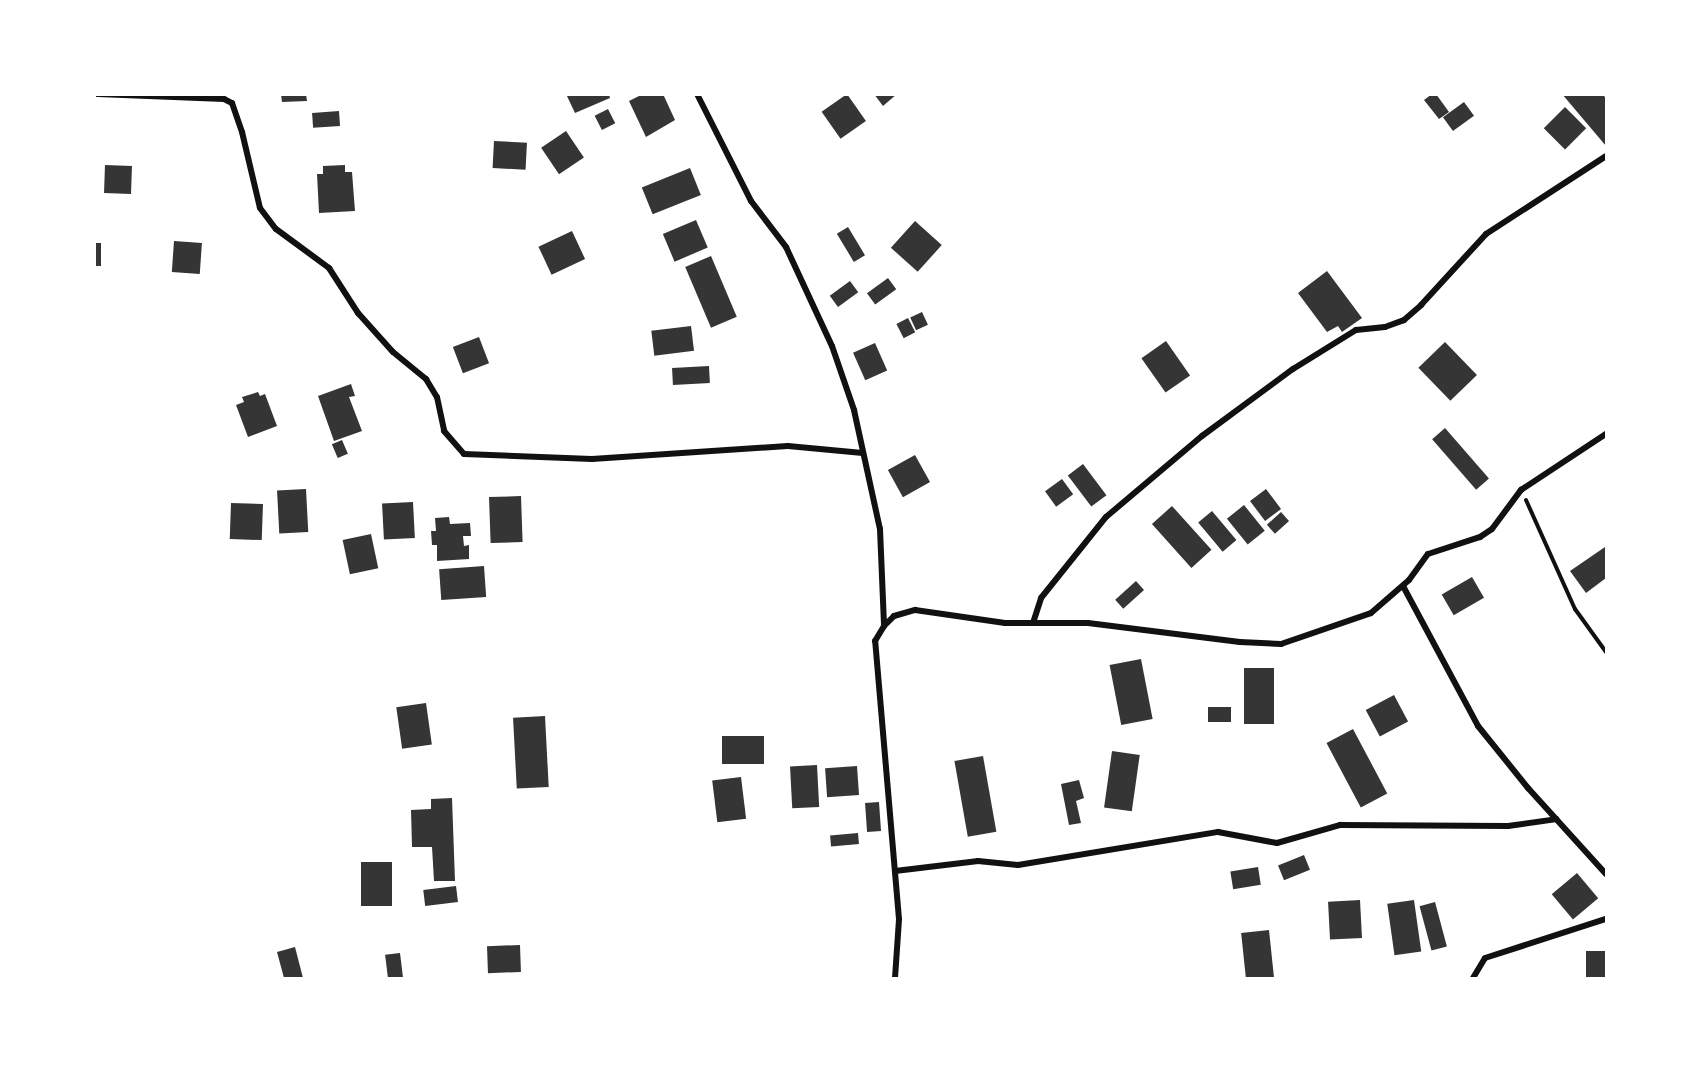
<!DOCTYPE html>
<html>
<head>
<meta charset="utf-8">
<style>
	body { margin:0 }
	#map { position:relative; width:1701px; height:1073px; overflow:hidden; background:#fff; font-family:"Source Serif 4",serif }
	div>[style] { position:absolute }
	.building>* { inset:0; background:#353535; transform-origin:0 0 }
	.path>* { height:4px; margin:-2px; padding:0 2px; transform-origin:2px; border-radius:2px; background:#111 }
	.minor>* { height:6px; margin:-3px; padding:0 3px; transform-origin:3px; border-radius:3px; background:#111 }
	span { translate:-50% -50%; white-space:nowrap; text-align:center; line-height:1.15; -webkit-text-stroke:4.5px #fff; paint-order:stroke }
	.frame { position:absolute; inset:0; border:96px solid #fff; pointer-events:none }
</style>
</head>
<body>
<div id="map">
	<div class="building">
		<div style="clip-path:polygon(281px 94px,306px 94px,307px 101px,282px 102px)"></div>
		<div style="clip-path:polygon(566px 94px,609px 94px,610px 98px,575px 113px)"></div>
		<div style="clip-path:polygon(643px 94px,663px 94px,675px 120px,646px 137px,629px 101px)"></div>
		<div style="left:847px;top:94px;width:33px;height:31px;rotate:55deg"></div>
		<div style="clip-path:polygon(874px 94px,897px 94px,883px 106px)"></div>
		<div style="clip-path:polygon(1432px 94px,1436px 94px,1449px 112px,1439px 119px,1424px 100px)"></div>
		<div style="clip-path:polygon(1562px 94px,1603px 94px,1606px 99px,1606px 146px)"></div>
		<div style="left:1464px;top:102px;width:17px;height:26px;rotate:54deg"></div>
		<div style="left:1565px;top:107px;width:30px;height:30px;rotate:45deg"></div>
		<div style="left:608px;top:109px;width:16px;height:15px;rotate:63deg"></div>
		<div style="left:339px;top:111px;width:15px;height:27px;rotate:86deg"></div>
		<div style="left:566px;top:131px;width:32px;height:30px;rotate:56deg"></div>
		<div style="left:494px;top:141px;width:33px;height:27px;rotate:3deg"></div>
		<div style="left:105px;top:165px;width:27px;height:28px;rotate:2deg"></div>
		<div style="clip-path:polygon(345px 165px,345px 172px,352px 172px,355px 211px,319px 213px,317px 174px,323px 174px,323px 166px)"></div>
		<div style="left:690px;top:168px;width:29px;height:52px;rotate:68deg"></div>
		<div style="left:696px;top:220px;width:30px;height:36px;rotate:67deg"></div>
		<div style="left:915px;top:221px;width:36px;height:36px;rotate:42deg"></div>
		<div style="left:848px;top:227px;width:33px;height:13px;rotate:59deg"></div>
		<div style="left:572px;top:231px;width:31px;height:37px;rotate:65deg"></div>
		<div style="left:174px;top:241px;width:28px;height:31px;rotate:4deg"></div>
		<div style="left:94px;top:243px;width:7px;height:23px"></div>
		<div style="left:711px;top:256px;width:66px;height:28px;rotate:67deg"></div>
		<div style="clip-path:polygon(1327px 271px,1362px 318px,1342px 332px,1338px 326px,1327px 332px,1298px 293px)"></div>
		<div style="left:888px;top:278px;width:14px;height:26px;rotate:54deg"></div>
		<div style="left:850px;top:281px;width:14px;height:25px;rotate:54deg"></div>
		<div style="left:922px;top:312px;width:14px;height:13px;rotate:65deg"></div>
		<div style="left:908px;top:318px;width:16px;height:13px;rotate:63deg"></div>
		<div style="left:691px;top:326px;width:25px;height:40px;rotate:83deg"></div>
		<div style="left:479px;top:337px;width:28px;height:28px;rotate:69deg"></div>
		<div style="left:1166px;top:341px;width:42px;height:30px;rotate:55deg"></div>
		<div style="left:1445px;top:342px;width:46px;height:37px;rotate:46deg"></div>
		<div style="left:875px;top:343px;width:30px;height:24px;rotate:66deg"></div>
		<div style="left:709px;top:366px;width:17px;height:37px;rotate:87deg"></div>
		<div style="clip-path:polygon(351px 384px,355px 396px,349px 397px,362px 431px,334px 441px,318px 396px)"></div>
		<div style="clip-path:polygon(258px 392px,260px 396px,265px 394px,277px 426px,248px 437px,236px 405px,244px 402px,242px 397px)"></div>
		<div style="left:1445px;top:428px;width:67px;height:17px;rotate:49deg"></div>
		<div style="left:342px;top:440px;width:15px;height:11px;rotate:67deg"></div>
		<div style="left:915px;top:455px;width:31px;height:31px;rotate:61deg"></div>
		<div style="left:1083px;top:464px;width:39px;height:19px;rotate:53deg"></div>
		<div style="left:1062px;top:479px;width:19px;height:21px;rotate:54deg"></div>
		<div style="left:306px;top:489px;width:43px;height:29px;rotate:87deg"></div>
		<div style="left:1266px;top:489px;width:25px;height:20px;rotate:53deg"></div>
		<div style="left:521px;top:496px;width:46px;height:32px;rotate:88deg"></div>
		<div style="left:413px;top:502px;width:36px;height:31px;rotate:87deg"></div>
		<div style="left:231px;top:503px;width:32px;height:36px;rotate:2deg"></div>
		<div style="left:1244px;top:505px;width:33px;height:22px;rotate:51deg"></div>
		<div style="left:1172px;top:506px;width:59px;height:27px;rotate:48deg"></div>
		<div style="left:1212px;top:511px;width:38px;height:18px;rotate:50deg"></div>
		<div style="left:1281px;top:512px;width:12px;height:19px;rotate:48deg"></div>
		<div style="clip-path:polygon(449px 517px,450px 524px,470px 523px,471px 536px,463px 536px,464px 546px,469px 545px,469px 559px,437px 561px,437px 545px,432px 545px,431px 531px,436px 531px,435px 518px)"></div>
		<div style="left:371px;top:534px;width:35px;height:29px;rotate:78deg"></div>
		<div style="clip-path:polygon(1605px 547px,1606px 578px,1586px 593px,1570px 571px)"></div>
		<div style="left:484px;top:566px;width:31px;height:45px;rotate:86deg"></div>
		<div style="left:1472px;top:577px;width:24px;height:35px;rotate:60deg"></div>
		<div style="left:1136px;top:581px;width:12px;height:28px;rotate:48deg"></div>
		<div style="left:1141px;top:659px;width:61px;height:32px;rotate:79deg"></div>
		<div style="left:1244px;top:668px;width:30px;height:56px"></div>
		<div style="left:1394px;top:695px;width:30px;height:32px;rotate:62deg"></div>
		<div style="left:426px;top:703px;width:42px;height:30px;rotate:82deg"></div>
		<div style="left:1208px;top:707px;width:23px;height:15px"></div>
		<div style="left:545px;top:716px;width:71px;height:32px;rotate:87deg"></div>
		<div style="left:1353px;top:729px;width:73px;height:30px;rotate:62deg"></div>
		<div style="left:722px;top:736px;width:42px;height:28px"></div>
		<div style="left:1112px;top:751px;width:28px;height:57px;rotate:8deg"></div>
		<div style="left:983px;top:756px;width:77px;height:29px;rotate:80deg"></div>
		<div style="left:817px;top:765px;width:42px;height:27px;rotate:87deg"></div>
		<div style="left:857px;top:766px;width:29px;height:32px;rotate:86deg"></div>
		<div style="left:741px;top:777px;width:42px;height:29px;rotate:83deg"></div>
		<div style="clip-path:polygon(1079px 780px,1084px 798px,1076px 801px,1081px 823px,1069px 825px,1061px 784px)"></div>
		<div style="clip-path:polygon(452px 798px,455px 881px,434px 881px,432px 847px,412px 847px,411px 810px,431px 809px,431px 799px)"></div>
		<div style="left:879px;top:802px;width:29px;height:14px;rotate:86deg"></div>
		<div style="left:858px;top:833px;width:11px;height:28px;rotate:85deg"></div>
		<div style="left:1304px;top:855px;width:16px;height:28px;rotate:68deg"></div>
		<div style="left:361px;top:862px;width:31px;height:44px"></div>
		<div style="left:1258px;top:867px;width:18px;height:28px;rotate:81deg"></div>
		<div style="left:1577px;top:873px;width:33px;height:33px;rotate:50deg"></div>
		<div style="left:456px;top:886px;width:16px;height:33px;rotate:83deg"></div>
		<div style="left:1360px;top:900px;width:38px;height:32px;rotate:87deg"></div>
		<div style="left:1414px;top:900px;width:52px;height:27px;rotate:82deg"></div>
		<div style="left:1435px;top:902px;width:46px;height:16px;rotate:75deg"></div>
		<div style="left:1269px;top:930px;width:48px;height:28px;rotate:84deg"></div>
		<div style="left:520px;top:945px;width:27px;height:33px;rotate:88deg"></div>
		<div style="clip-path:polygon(295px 947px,303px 978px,284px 978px,277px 952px)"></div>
		<div style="left:1606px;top:951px;width:27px;height:20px;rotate:90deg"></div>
		<div style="left:400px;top:953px;width:25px;height:15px;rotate:83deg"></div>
	</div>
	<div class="path">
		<div style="left:1526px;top:500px;width:120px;rotate:65.8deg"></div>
		<div style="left:1575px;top:609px;width:53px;rotate:54.2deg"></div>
	</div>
	<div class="minor">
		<div style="left:98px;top:94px;width:126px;rotate:2.3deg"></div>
		<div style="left:224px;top:99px;width:9px;rotate:27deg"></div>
		<div style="left:232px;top:103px;width:31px;rotate:71deg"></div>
		<div style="left:242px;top:132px;width:78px;rotate:76.7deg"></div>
		<div style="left:260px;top:208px;width:26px;rotate:53deg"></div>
		<div style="left:276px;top:229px;width:66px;rotate:36.3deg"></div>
		<div style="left:329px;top:268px;width:54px;rotate:57.2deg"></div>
		<div style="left:358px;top:313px;width:52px;rotate:48.1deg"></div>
		<div style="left:393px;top:352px;width:43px;rotate:39.3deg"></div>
		<div style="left:426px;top:379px;width:21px;rotate:59deg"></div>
		<div style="left:437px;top:397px;width:35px;rotate:78deg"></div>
		<div style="left:444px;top:431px;width:30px;rotate:49deg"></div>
		<div style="left:464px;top:454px;width:128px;rotate:2.2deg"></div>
		<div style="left:592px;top:459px;width:196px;rotate:-3.8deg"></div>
		<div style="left:788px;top:446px;width:75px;rotate:5.3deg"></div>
		<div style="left:697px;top:94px;width:120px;rotate:63.2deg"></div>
		<div style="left:751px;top:201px;width:58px;rotate:52.7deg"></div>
		<div style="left:786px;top:247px;width:109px;rotate:65.1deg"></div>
		<div style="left:832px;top:346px;width:68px;rotate:71deg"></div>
		<div style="left:854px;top:410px;width:122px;rotate:77.7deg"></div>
		<div style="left:880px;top:529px;width:97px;rotate:87.6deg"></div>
		<div style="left:1403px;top:586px;width:159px;rotate:61.8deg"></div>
		<div style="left:1478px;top:726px;width:80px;rotate:51.1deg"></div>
		<div style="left:1528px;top:788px;width:116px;rotate:47.8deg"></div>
		<div style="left:1033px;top:623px;width:26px;rotate:-72deg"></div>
		<div style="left:1041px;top:598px;width:104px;rotate:-51.3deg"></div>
		<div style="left:1106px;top:517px;width:126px;rotate:-40.2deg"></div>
		<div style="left:1202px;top:436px;width:113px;rotate:-36.4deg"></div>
		<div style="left:1293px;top:369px;width:74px;rotate:-31.8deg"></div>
		<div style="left:1356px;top:330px;width:29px;rotate:-6deg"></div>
		<div style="left:1385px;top:327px;width:20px;rotate:-20deg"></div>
		<div style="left:1404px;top:320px;width:23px;rotate:-41deg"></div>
		<div style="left:1421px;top:305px;width:96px;rotate:-47.5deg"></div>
		<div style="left:1486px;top:234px;width:143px;rotate:-33deg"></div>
		<div style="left:895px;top:871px;width:84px;rotate:-6.9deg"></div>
		<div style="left:978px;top:861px;width:40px;rotate:5.7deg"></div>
		<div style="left:1018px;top:865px;width:203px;rotate:-9.4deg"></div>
		<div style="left:1218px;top:832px;width:60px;rotate:10.6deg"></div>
		<div style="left:1277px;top:843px;width:66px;rotate:-15.9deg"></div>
		<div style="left:1340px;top:825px;width:168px;rotate:0.3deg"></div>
		<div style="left:1508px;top:826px;width:49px;rotate:-8.1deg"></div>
		<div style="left:895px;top:978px;width:59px;rotate:-86.1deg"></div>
		<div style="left:899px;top:919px;width:279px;rotate:-94.9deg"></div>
		<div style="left:875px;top:641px;width:17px;rotate:-59deg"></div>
		<div style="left:884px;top:626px;width:14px;rotate:-45deg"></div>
		<div style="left:894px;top:616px;width:22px;rotate:-16deg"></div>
		<div style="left:915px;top:610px;width:91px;rotate:8.2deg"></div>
		<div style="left:1005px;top:623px;width:83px"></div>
		<div style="left:1088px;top:623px;width:153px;rotate:7.1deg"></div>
		<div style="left:1240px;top:642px;width:41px;rotate:2.8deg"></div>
		<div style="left:1281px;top:644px;width:95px;rotate:-19deg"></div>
		<div style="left:1371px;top:613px;width:50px;rotate:-41deg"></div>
		<div style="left:1409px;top:580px;width:32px;rotate:-54deg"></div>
		<div style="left:1428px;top:554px;width:55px;rotate:-18.1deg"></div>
		<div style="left:1480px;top:537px;width:14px;rotate:-34deg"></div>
		<div style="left:1492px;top:529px;width:49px;rotate:-53.4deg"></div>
		<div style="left:1521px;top:490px;width:102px;rotate:-33.4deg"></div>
		<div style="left:1473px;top:978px;width:23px;rotate:-59deg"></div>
		<div style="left:1485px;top:958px;width:127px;rotate:-17.9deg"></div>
	</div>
	<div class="frame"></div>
</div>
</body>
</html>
